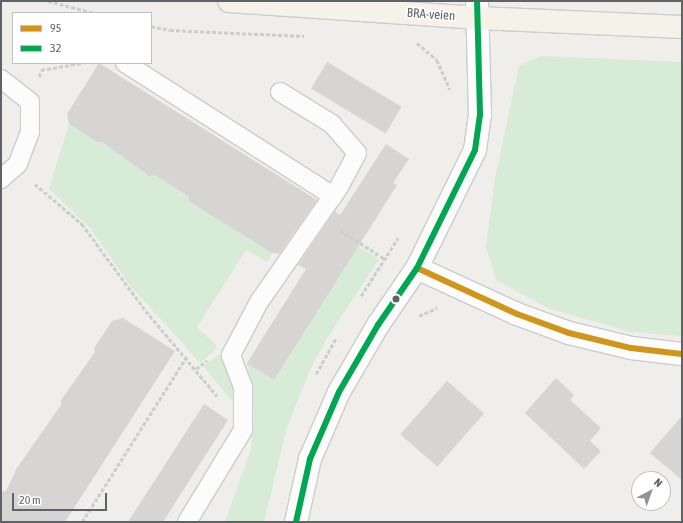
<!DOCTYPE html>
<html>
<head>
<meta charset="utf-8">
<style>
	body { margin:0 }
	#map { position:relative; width:683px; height:523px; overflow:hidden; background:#efeeea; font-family:"Asap Condensed",sans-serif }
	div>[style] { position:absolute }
	.green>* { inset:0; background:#d8ebd6 }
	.building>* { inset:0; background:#d6d5d3; transform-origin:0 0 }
	.path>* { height:2.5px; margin-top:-1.25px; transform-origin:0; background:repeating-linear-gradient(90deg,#cacfcc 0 4px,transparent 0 6px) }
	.roads { filter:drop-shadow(1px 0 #cbcccc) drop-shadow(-1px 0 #cbcccc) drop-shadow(0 1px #cbcccc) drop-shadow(0 -1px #cbcccc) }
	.lane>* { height:18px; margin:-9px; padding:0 9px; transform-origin:9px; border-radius:9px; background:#fdfcfc }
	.street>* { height:22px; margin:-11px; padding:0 11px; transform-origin:11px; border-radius:11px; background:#fdfcfc }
	.primary>* { height:22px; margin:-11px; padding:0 11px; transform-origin:11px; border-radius:11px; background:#f4f2e9 }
	.bus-1>* { height:6px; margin:-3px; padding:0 3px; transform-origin:3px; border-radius:3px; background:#d1951a }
	.bus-2>* { height:6px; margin:-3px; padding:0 3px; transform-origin:3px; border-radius:3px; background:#00a651 }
	.dots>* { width:11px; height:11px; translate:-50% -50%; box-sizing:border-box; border:2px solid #fff; border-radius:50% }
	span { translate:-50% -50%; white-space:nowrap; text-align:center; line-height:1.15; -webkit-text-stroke:3.5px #fff; paint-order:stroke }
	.street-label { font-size:13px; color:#5f6368 }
	.frame { position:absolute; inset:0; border:2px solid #5f6368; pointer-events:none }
	.legend { position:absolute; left:12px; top:12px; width:140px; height:52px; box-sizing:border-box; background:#fff; border:1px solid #bfc1c3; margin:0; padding:5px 7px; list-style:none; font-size:12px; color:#5f6368 }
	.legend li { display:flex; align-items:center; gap:8px; height:20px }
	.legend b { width:20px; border:1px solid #bfc1c3 }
	.north { position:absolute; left:631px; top:471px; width:40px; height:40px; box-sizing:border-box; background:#fff; border:1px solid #bfc1c3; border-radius:50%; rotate:41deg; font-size:11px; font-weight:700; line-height:16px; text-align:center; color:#5f6368 }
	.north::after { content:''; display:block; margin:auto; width:14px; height:18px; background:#919496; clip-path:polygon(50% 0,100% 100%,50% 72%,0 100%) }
	.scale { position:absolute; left:12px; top:493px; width:95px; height:18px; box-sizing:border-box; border:2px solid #5f6368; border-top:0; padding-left:5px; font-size:12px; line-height:14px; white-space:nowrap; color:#5f6368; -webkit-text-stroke:3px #fff; paint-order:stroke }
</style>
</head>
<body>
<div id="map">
	<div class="green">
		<div style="clip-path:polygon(541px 56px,682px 62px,682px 336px,632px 332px,550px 309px,496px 280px,486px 247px,495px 178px,519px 66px)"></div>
		<div style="clip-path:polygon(69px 124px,97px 142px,102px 142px,149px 176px,155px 175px,189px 197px,242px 235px,270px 252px,274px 251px,267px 262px,246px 250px,197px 327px,216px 345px,215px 350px,200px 363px,129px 284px,91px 229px,49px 189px)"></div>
		<div style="clip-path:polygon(358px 246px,379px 259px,326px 340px,311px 368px,287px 427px,264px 522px,225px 522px,251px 449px,254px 412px,247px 363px,273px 379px)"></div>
		<div style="clip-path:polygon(220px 354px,233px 385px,235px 397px,232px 401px,203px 366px)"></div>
	</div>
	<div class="building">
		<div style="left:327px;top:62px;width:87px;height:31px;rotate:31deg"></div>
		<div style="clip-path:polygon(99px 63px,317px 200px,279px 254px,270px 252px,189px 201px,189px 197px,155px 175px,149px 176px,102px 142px,97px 142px,69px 124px,67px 114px)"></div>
		<div style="clip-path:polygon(386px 144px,409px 159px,393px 183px,397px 185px,274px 380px,247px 363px,306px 269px,298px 265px,335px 211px,340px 215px)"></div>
		<div style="clip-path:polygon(123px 318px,175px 351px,65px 522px,1px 522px,1px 492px,6px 491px,17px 468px,61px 405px,61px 400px,95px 352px,94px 348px,112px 321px)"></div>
		<div style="clip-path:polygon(556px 378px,574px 395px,570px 400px,601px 428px,590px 441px,601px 451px,584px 469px,525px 413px)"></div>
		<div style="left:447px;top:381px;width:49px;height:71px;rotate:41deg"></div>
		<div style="clip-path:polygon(204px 404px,228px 420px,163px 522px,128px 522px)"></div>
		<div style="clip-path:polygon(682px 416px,682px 480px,650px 453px)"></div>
	</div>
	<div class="path">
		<div style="left:48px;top:1px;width:49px;rotate:14.3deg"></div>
		<div style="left:151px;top:26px;width:19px;rotate:12deg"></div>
		<div style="left:170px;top:30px;width:134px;rotate:2.6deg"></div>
		<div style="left:417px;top:43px;width:26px;rotate:40deg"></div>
		<div style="left:437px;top:60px;width:32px;rotate:66deg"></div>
		<div style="left:39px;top:77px;width:7px;rotate:-74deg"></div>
		<div style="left:41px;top:70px;width:41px;rotate:-9.9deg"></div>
		<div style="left:35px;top:184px;width:62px;rotate:40.4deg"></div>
		<div style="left:82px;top:224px;width:108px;rotate:53.7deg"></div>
		<div style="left:146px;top:311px;width:111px;rotate:50.1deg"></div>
		<div style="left:340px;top:230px;width:54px;rotate:32.8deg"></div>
		<div style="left:361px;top:296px;width:69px;rotate:-57.5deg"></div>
		<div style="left:419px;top:316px;width:20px;rotate:-24deg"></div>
		<div style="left:196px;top:369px;width:14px;rotate:-39deg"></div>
		<div style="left:316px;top:374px;width:41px;rotate:-60.9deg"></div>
		<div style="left:82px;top:522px;width:196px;rotate:-57.7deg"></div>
	</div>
	<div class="roads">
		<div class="lane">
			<div style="left:125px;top:63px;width:247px;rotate:32.6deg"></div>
			<div style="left:1px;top:79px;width:37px;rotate:38deg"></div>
			<div style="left:30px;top:102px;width:30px;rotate:90deg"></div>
			<div style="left:30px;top:132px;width:34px;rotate:111deg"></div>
			<div style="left:18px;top:164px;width:23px;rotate:139deg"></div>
			<div style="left:187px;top:522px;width:108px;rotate:-58.7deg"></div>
			<div style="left:243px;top:430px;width:43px;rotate:-90deg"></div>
			<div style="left:243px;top:387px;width:34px;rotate:-111deg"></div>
			<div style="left:231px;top:355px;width:60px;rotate:-62.2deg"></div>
			<div style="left:259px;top:302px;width:140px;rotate:-55.2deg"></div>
			<div style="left:339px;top:187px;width:38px;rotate:-62deg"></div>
			<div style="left:357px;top:153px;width:38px;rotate:-131deg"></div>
			<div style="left:332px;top:124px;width:61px;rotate:-148.4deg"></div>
		</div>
		<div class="street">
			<div style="left:417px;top:268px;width:110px;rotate:24.7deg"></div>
			<div style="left:517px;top:314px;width:55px;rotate:20.1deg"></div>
			<div style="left:569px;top:333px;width:64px;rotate:13.6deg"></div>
			<div style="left:631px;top:348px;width:51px;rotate:6.7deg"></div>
			<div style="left:296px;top:522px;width:65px;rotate:-77.5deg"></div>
			<div style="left:310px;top:459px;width:73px;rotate:-66.6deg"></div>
			<div style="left:339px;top:392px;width:78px;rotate:-59.8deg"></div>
			<div style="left:378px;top:325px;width:69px;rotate:-55.6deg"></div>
			<div style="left:417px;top:268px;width:131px;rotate:-63.8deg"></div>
			<div style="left:475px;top:150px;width:36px;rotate:-82deg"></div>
			<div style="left:480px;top:114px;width:113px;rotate:-91.5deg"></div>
		</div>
		<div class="primary">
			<div style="left:229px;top:1px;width:250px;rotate:3.9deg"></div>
			<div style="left:478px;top:18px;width:204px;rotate:2.5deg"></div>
		</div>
	</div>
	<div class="bus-1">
		<div style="left:417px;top:268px;width:110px;rotate:24.7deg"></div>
		<div style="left:517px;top:314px;width:55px;rotate:20.1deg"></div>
		<div style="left:569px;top:333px;width:64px;rotate:13.6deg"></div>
		<div style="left:631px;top:348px;width:51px;rotate:6.7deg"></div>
	</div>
	<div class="bus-2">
		<div style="left:296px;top:522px;width:65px;rotate:-77.5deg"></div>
		<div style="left:310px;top:459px;width:73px;rotate:-66.6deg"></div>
		<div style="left:339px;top:392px;width:78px;rotate:-59.8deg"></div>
		<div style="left:378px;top:325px;width:69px;rotate:-55.6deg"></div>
		<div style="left:417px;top:268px;width:131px;rotate:-63.8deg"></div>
		<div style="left:475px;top:150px;width:36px;rotate:-82deg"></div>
		<div style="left:480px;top:114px;width:113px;rotate:-91.5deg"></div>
	</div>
	<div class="dots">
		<div style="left:396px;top:299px;background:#5f6368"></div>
	</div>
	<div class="street-label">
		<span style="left:431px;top:15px;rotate:4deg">BRA-veien</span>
	</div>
	<div class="frame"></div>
	<ul class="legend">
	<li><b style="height:5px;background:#d1951a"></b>95</li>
	<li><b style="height:5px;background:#00a651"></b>32</li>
	</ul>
	<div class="north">N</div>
	<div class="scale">20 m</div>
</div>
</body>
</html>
